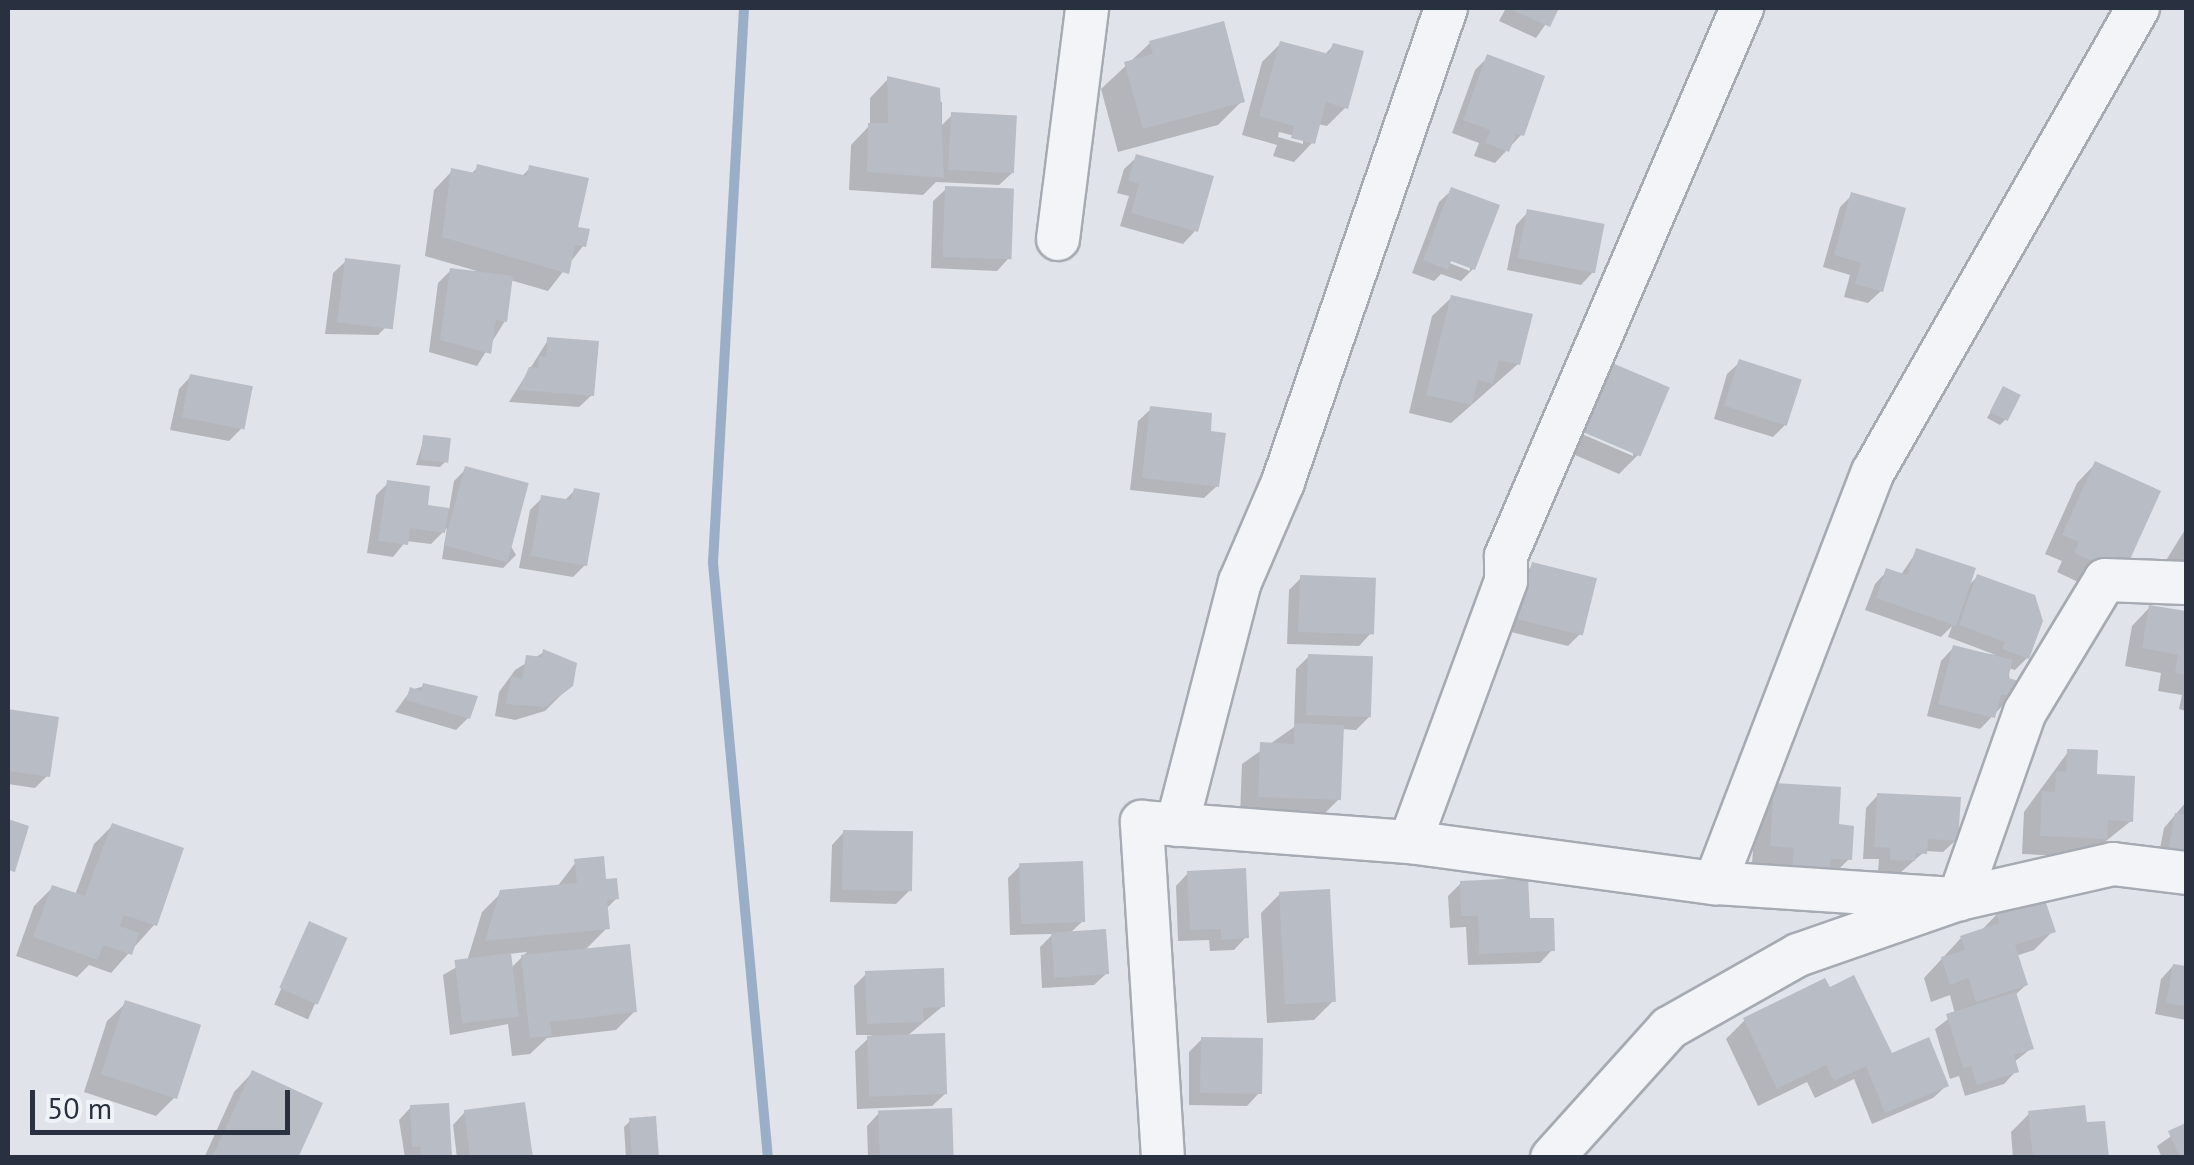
<!DOCTYPE html>
<html>
<head>
<meta charset="utf-8">
<style>
	body { margin:0 }
	#map { position:relative; width:2194px; height:1165px; overflow:hidden; background:#e0e3e9; font-family:"PT Sans",sans-serif }
	div>[style] { position:absolute }
	.shadow>* { inset:0; background:#0003; transform-origin:0 0 }
	.stream>* { height:10px; margin:-5px; padding:0 5px; transform-origin:5px; border-radius:5px; background:#9baec8 }
	.building>* { inset:0; background:#b7bcc5; transform-origin:0 0 }
	.roads { filter:drop-shadow(2px 0 #a5aab3) drop-shadow(-2px 0 #a5aab3) drop-shadow(0 2px #a5aab3) drop-shadow(0 -2px #a5aab3) }
	.minor>* { height:42px; margin:-21px; padding:0 21px; transform-origin:21px; border-radius:21px; background:#f3f4f7 }
	span { translate:-50% -50%; white-space:nowrap; text-align:center; line-height:1.15; -webkit-text-stroke:9px #eff2f6; paint-order:stroke }
	.frame { position:absolute; inset:0; border:10px solid #293040; pointer-events:none }
	.scale { position:absolute; left:30px; top:1090px; width:260px; height:45px; box-sizing:border-box; border:5px solid #293040; border-top:0; padding-left:12px; font-size:30px; line-height:35px; white-space:nowrap; color:#293040; -webkit-text-stroke:8px #eff2f6; paint-order:stroke }
</style>
</head>
<body>
<div id="map">
	<div class="shadow">
		<div style="clip-path:polygon(1506px 8px,1557px 8px,1536px 38px,1499px 21px)"></div>
		<div style="clip-path:polygon(1150px 43px,1242px 101px,1218px 125px,1118px 152px,1101px 89px)"></div>
		<div style="clip-path:polygon(evenodd,1281px 43px,1324px 55px,1333px 46px,1346px 107px,1327px 126px,1318px 124px,1312px 143px,1294px 162px,1273px 156px,1277px 145px,1242px 135px,1262px 62px,1281px 43px,1279px 132px,1303px 138px,1303px 144px,1278px 137px,1279px 132px)"></div>
		<div style="clip-path:polygon(1488px 57px,1521px 135px,1495px 163px,1474px 156px,1479px 143px,1452px 133px,1475px 70px)"></div>
		<div style="clip-path:polygon(888px 79px,942px 102px,942px 125px,952px 115px,1012px 173px,999px 185px,936px 182px,923px 195px,849px 190px,851px 145px,870px 125px,870px 98px)"></div>
		<div style="clip-path:polygon(1137px 157px,1195px 231px,1183px 244px,1120px 226px,1129px 196px,1117px 193px,1124px 169px)"></div>
		<div style="clip-path:polygon(478px 167px,521px 177px,530px 168px,583px 246px,548px 291px,510px 280px,505px 321px,477px 366px,429px 352px,438px 283px,451px 270px,477px 271px,425px 256px,434px 190px,452px 171px,470px 175px)"></div>
		<div style="clip-path:polygon(946px 189px,1009px 258px,997px 271px,931px 268px,933px 201px)"></div>
		<div style="clip-path:polygon(evenodd,1452px 190px,1473px 269px,1461px 281px,1441px 274px,1434px 281px,1412px 273px,1439px 202px,1452px 190px,1441px 254px,1470px 265px,1470px 271px,1439px 259px,1441px 254px)"></div>
		<div style="clip-path:polygon(1852px 195px,1881px 291px,1868px 303px,1844px 297px,1850px 275px,1823px 267px,1840px 207px)"></div>
		<div style="clip-path:polygon(1528px 212px,1593px 272px,1581px 285px,1507px 270px,1516px 225px)"></div>
		<div style="clip-path:polygon(346px 261px,391px 322px,378px 335px,325px 334px,333px 273px)"></div>
		<div style="clip-path:polygon(1451px 298px,1518px 364px,1451px 423px,1409px 413px,1432px 316px)"></div>
		<div style="clip-path:polygon(548px 340px,592px 395px,579px 407px,509px 402px)"></div>
		<div style="clip-path:polygon(1740px 362px,1786px 424px,1773px 437px,1714px 419px,1727px 374px)"></div>
		<div style="clip-path:polygon(191px 376px,241px 429px,229px 441px,170px 430px,179px 389px)"></div>
		<div style="clip-path:polygon(2004px 389px,2006px 419px,2000px 425px,1987px 418px)"></div>
		<div style="clip-path:polygon(1151px 409px,1208px 433px,1217px 486px,1204px 498px,1130px 490px,1138px 421px)"></div>
		<div style="clip-path:polygon(1561px 425px,1633px 456px,1633px 450px,1638px 455px,1619px 474px,1552px 445px)"></div>
		<div style="clip-path:polygon(424px 438px,446px 461px,440px 467px,416px 465px)"></div>
		<div style="clip-path:polygon(2095px 464px,2095px 590px,2057px 572px,2062px 561px,2045px 554px,2077px 483px)"></div>
		<div style="clip-path:polygon(466px 469px,516px 555px,503px 568px,442px 559px,447px 528px,431px 544px,406px 541px,393px 557px,367px 553px,376px 495px,388px 483px,425px 507px,449px 510px,454px 481px)"></div>
		<div style="clip-path:polygon(574px 491px,585px 565px,573px 577px,519px 568px,530px 510px,542px 498px,564px 501px)"></div>
		<div style="clip-path:polygon(2186px 528px,2186px 577px,2162px 567px)"></div>
		<div style="clip-path:polygon(1917px 551px,1966px 588px,1977px 577px,2027px 658px,2015px 670px,2008px 668px,2012px 696px,1980px 729px,1927px 716px,1941px 661px,1953px 648px,1996px 655px,1948px 637px,1952px 626px,1941px 637px,1865px 610px,1875px 584px,1887px 571px,1900px 576px)"></div>
		<div style="clip-path:polygon(1533px 565px,1580px 634px,1568px 646px,1507px 631px,1521px 577px)"></div>
		<div style="clip-path:polygon(1301px 578px,1371px 633px,1359px 646px,1287px 644px,1289px 590px)"></div>
		<div style="clip-path:polygon(2150px 607px,2186px 614px,2186px 711px,2179px 709px,2182px 695px,2158px 691px,2161px 673px,2125px 666px,2132px 626px)"></div>
		<div style="clip-path:polygon(544px 652px,571px 685px,545px 711px,515px 720px,495px 716px,499px 692px,515px 670px)"></div>
		<div style="clip-path:polygon(1309px 656px,1369px 717px,1356px 730px,1342px 729px,1339px 799px,1320px 818px,1240px 815px,1242px 764px,1294px 727px,1296px 669px)"></div>
		<div style="clip-path:polygon(424px 686px,468px 718px,456px 730px,395px 712px,411px 690px)"></div>
		<div style="clip-path:polygon(8px 712px,56px 719px,47px 776px,35px 788px,8px 784px)"></div>
		<div style="clip-path:polygon(2068px 752px,2131px 821px,2086px 857px,2022px 854px,2024px 812px)"></div>
		<div style="clip-path:polygon(1775px 785px,1836px 827px,1849px 859px,1830px 878px,1752px 864px,1756px 804px)"></div>
		<div style="clip-path:polygon(1878px 795px,1956px 840px,1943px 852px,1925px 851px,1900px 873px,1878px 872px,1879px 859px,1863px 859px,1866px 808px)"></div>
		<div style="clip-path:polygon(2186px 802px,2186px 869px,2157px 864px,2164px 828px)"></div>
		<div style="clip-path:polygon(112px 826px,154px 925px,111px 973px,89px 965px,77px 977px,16px 956px,34px 906px,52px 888px,75px 895px,94px 844px)"></div>
		<div style="clip-path:polygon(844px 832px,909px 891px,896px 904px,830px 902px,832px 845px)"></div>
		<div style="clip-path:polygon(evenodd,576px 862px,617px 898px,606px 909px,607px 928px,584px 951px,635px 1011px,616px 1030px,547px 1038px,530px 1054px,512px 1056px,508px 1024px,450px 1035px,443px 975px,467px 961px,482px 912px,501px 893px,557px 887px,576px 862px,527px 952px,510px 969px,508px 954px,527px 952px)"></div>
		<div style="clip-path:polygon(1020px 866px,1083px 921px,1070px 933px,1107px 973px,1094px 985px,1042px 988px,1040px 947px,1053px 934px,1010px 935px,1008px 878px)"></div>
		<div style="clip-path:polygon(1188px 873px,1246px 937px,1234px 950px,1210px 951px,1209px 940px,1178px 941px,1176px 886px)"></div>
		<div style="clip-path:polygon(1461px 883px,1552px 950px,1540px 963px,1468px 965px,1466px 927px,1450px 928px,1448px 896px)"></div>
		<div style="clip-path:polygon(1280px 894px,1333px 1001px,1314px 1020px,1267px 1023px,1261px 913px)"></div>
		<div style="clip-path:polygon(1997px 914px,2053px 931px,2034px 950px,2016px 956px,2026px 985px,2015px 995px,2032px 1048px,2014px 1062px,2016px 1071px,2004px 1084px,1965px 1096px,1959px 1076px,1950px 1079px,1935px 1029px,1955px 1014px,1950px 995px,1931px 1002px,1924px 978px,1961px 938px,1980px 932px)"></div>
		<div style="left:310px;top:924px;width:37px;height:88px;rotate:24deg"></div>
		<div style="clip-path:polygon(2173px 966px,2186px 969px,2186px 1020px,2155px 1014px,2161px 979px)"></div>
		<div style="clip-path:polygon(866px 974px,943px 1006px,906px 1037px,945px 1094px,932px 1106px,857px 1109px,855px 1051px,872px 1035px,856px 1035px,854px 986px)"></div>
		<div style="clip-path:polygon(1828px 990px,1889px 1053px,1946px 1086px,1933px 1098px,1872px 1124px,1854px 1079px,1815px 1098px,1807px 1082px,1758px 1106px,1726px 1039px,1745px 1020px)"></div>
		<div style="clip-path:polygon(126px 1003px,175px 1097px,156px 1116px,84px 1092px,107px 1021px)"></div>
		<div style="clip-path:polygon(1202px 1039px,1259px 1093px,1247px 1106px,1189px 1105px,1189px 1052px)"></div>
		<div style="clip-path:polygon(252px 1073px,296px 1158px,204px 1158px,234px 1092px)"></div>
		<div style="clip-path:polygon(411px 1107px,449px 1158px,405px 1158px,399px 1120px)"></div>
		<div style="clip-path:polygon(465px 1112px,530px 1158px,457px 1158px,453px 1125px)"></div>
		<div style="clip-path:polygon(879px 1113px,951px 1158px,868px 1158px,867px 1126px)"></div>
		<div style="clip-path:polygon(2030px 1113px,2106px 1158px,2013px 1158px,2011px 1132px)"></div>
		<div style="clip-path:polygon(630px 1121px,657px 1158px,626px 1158px,624px 1127px)"></div>
		<div style="clip-path:polygon(2186px 1126px,2186px 1158px,2162px 1158px,2157px 1146px)"></div>
	</div>
	<div class="stream">
		<div style="left:744px;top:8px;width:556px;rotate:93.2deg"></div>
		<div style="left:713px;top:563px;width:598px;rotate:84.72deg"></div>
	</div>
	<div class="building">
		<div style="clip-path:polygon(1508px 8px,1559px 8px,1550px 27px)"></div>
		<div style="clip-path:polygon(1224px 21px,1245px 102px,1143px 129px,1124px 62px,1153px 54px,1149px 41px)"></div>
		<div style="clip-path:polygon(1280px 41px,1329px 54px,1333px 43px,1364px 51px,1348px 109px,1326px 102px,1315px 144px,1291px 138px,1294px 126px,1259px 116px)"></div>
		<div style="clip-path:polygon(1487px 54px,1545px 76px,1524px 136px,1516px 134px,1509px 152px,1485px 143px,1490px 130px,1463px 120px)"></div>
		<div style="clip-path:polygon(887px 76px,940px 88px,944px 178px,867px 172px,868px 123px,888px 123px)"></div>
		<div style="left:951px;top:112px;width:66px;height:58px;rotate:3deg"></div>
		<div style="clip-path:polygon(1136px 154px,1214px 176px,1198px 232px,1131px 213px,1139px 184px,1128px 180px)"></div>
		<div style="clip-path:polygon(477px 164px,527px 176px,529px 165px,589px 178px,578px 227px,590px 229px,586px 247px,575px 245px,569px 274px,442px 237px,451px 168px,475px 173px)"></div>
		<div style="left:945px;top:186px;width:69px;height:71px;rotate:2deg"></div>
		<div style="clip-path:polygon(1451px 187px,1500px 205px,1475px 270px,1451px 261px,1448px 270px,1423px 260px)"></div>
		<div style="clip-path:polygon(1851px 192px,1906px 208px,1883px 292px,1855px 284px,1861px 263px,1834px 255px)"></div>
		<div style="left:1527px;top:209px;width:79px;height:50px;rotate:11deg"></div>
		<div style="left:345px;top:258px;width:56px;height:65px;rotate:7deg"></div>
		<div style="clip-path:polygon(450px 268px,513px 276px,507px 322px,496px 320px,491px 354px,440px 340px)"></div>
		<div style="clip-path:polygon(1451px 295px,1533px 314px,1520px 365px,1499px 360px,1493px 384px,1478px 380px,1472px 405px,1426px 395px)"></div>
		<div style="clip-path:polygon(547px 337px,599px 341px,594px 396px,519px 390px,529px 367px,538px 368px,539px 356px,546px 357px)"></div>
		<div style="left:1598px;top:357px;width:78px;height:75px;rotate:23deg"></div>
		<div style="left:1739px;top:359px;width:66px;height:49px;rotate:18deg"></div>
		<div style="left:190px;top:374px;width:64px;height:44px;rotate:11deg"></div>
		<div style="left:2003px;top:386px;width:20px;height:29px;rotate:27deg"></div>
		<div style="clip-path:polygon(1150px 406px,1212px 413px,1211px 431px,1226px 433px,1219px 487px,1142px 478px)"></div>
		<div style="left:423px;top:435px;width:28px;height:25px;rotate:6deg"></div>
		<div style="clip-path:polygon(2095px 461px,2161px 491px,2127px 566px,2116px 572px,2074px 553px,2079px 542px,2062px 535px)"></div>
		<div style="left:465px;top:466px;width:66px;height:82px;rotate:15deg"></div>
		<div style="clip-path:polygon(387px 480px,430px 486px,428px 505px,449px 508px,445px 533px,410px 528px,408px 545px,378px 541px)"></div>
		<div style="clip-path:polygon(574px 488px,600px 493px,587px 566px,531px 556px,541px 495px,571px 500px)"></div>
		<div style="clip-path:polygon(1916px 548px,1976px 568px,1956px 626px,1876px 598px,1886px 568px,1907px 575px)"></div>
		<div style="left:1532px;top:562px;width:67px;height:59px;rotate:14deg"></div>
		<div style="clip-path:polygon(1977px 574px,2035px 595px,2043px 621px,2029px 659px,2002px 649px,2005px 642px,1959px 625px)"></div>
		<div style="left:1300px;top:575px;width:76px;height:57px;rotate:2deg"></div>
		<div style="clip-path:polygon(2149px 605px,2186px 611px,2186px 675px,2175px 673px,2178px 655px,2142px 648px)"></div>
		<div style="clip-path:polygon(1953px 645px,2013px 660px,2008px 678px,2019px 681px,2014px 697px,2001px 694px,1995px 718px,1938px 704px)"></div>
		<div style="clip-path:polygon(543px 649px,577px 663px,573px 686px,545px 707px,506px 704px,511px 676px,522px 679px,526px 655px,542px 657px)"></div>
		<div style="left:1308px;top:654px;width:65px;height:61px;rotate:2deg"></div>
		<div style="clip-path:polygon(423px 683px,478px 696px,470px 719px,406px 700px,410px 687px,421px 691px)"></div>
		<div style="clip-path:polygon(8px 709px,59px 717px,50px 777px,8px 771px)"></div>
		<div style="clip-path:polygon(1294px 723px,1344px 725px,1341px 800px,1258px 797px,1260px 742px,1294px 744px)"></div>
		<div style="clip-path:polygon(2067px 749px,2098px 750px,2097px 774px,2135px 776px,2133px 822px,2108px 820px,2107px 839px,2040px 836px,2042px 791px,2055px 792px,2056px 771px,2066px 772px)"></div>
		<div style="clip-path:polygon(1774px 783px,1841px 787px,1839px 824px,1854px 826px,1852px 860px,1831px 859px,1830px 876px,1792px 874px,1794px 848px,1770px 846px)"></div>
		<div style="clip-path:polygon(1877px 793px,1961px 797px,1958px 841px,1928px 839px,1927px 854px,1916px 853px,1915px 861px,1890px 860px,1890px 848px,1874px 847px)"></div>
		<div style="clip-path:polygon(2175px 813px,2186px 815px,2186px 855px,2168px 852px)"></div>
		<div style="clip-path:polygon(8px 819px,29px 826px,15px 872px,8px 870px)"></div>
		<div style="clip-path:polygon(112px 823px,184px 848px,157px 926px,124px 915px,120px 926px,139px 933px,132px 955px,103px 945px,98px 960px,33px 937px,52px 885px,85px 896px)"></div>
		<div style="left:843px;top:830px;width:70px;height:60px;rotate:1deg"></div>
		<div style="clip-path:polygon(604px 856px,606px 879px,617px 878px,619px 899px,607px 900px,610px 929px,485px 941px,500px 890px,577px 883px,574px 859px)"></div>
		<div style="left:1083px;top:861px;width:61px;height:64px;rotate:88deg"></div>
		<div style="clip-path:polygon(1246px 868px,1249px 938px,1221px 940px,1221px 929px,1190px 930px,1187px 871px)"></div>
		<div style="clip-path:polygon(1528px 878px,1530px 918px,1554px 918px,1555px 951px,1479px 954px,1478px 916px,1461px 916px,1460px 881px)"></div>
		<div style="left:1330px;top:889px;width:113px;height:51px;rotate:87deg"></div>
		<div style="clip-path:polygon(2044px 897px,2056px 932px,2015px 945px,2028px 985px,1976px 1002px,1968px 978px,1950px 985px,1941px 957px,1965px 950px,1960px 936px,1999px 923px,1996px 912px)"></div>
		<div style="left:309px;top:921px;width:42px;height:73px;rotate:24deg"></div>
		<div style="left:1106px;top:929px;width:45px;height:55px;rotate:86deg"></div>
		<div style="clip-path:polygon(630px 944px,637px 1012px,550px 1022px,552px 1036px,530px 1038px,521px 955px)"></div>
		<div style="left:511px;top:953px;width:64px;height:57px;rotate:83deg"></div>
		<div style="clip-path:polygon(2173px 964px,2186px 966px,2186px 1006px,2166px 1003px)"></div>
		<div style="clip-path:polygon(944px 968px,945px 1007px,923px 1008px,924px 1022px,867px 1024px,865px 971px)"></div>
		<div style="clip-path:polygon(1854px 975px,1892px 1053px,1929px 1037px,1949px 1086px,1885px 1113px,1866px 1066px,1834px 1081px,1826px 1065px,1777px 1089px,1743px 1018px,1825px 978px,1830px 987px)"></div>
		<div style="clip-path:polygon(2016px 992px,2034px 1049px,2014px 1055px,2019px 1072px,1977px 1085px,1971px 1066px,1963px 1068px,1946px 1014px)"></div>
		<div style="left:125px;top:1000px;width:80px;height:78px;rotate:18deg"></div>
		<div style="left:945px;top:1033px;width:61px;height:78px;rotate:88deg"></div>
		<div style="left:1201px;top:1037px;width:62px;height:56px;rotate:1deg"></div>
		<div style="clip-path:polygon(252px 1070px,323px 1103px,298px 1158px,212px 1158px)"></div>
		<div style="clip-path:polygon(525px 1102px,533px 1158px,470px 1158px,464px 1110px)"></div>
		<div style="clip-path:polygon(449px 1103px,452px 1158px,421px 1158px,420px 1147px,412px 1147px,410px 1105px)"></div>
		<div style="clip-path:polygon(2085px 1105px,2087px 1122px,2105px 1121px,2109px 1158px,2033px 1158px,2028px 1111px)"></div>
		<div style="left:952px;top:1108px;width:50px;height:74px;rotate:88deg"></div>
		<div style="left:656px;top:1116px;width:42px;height:27px;rotate:86deg"></div>
		<div style="clip-path:polygon(2186px 1123px,2186px 1158px,2180px 1158px,2168px 1131px)"></div>
	</div>
	<div class="roads">
		<div class="minor">
			<div style="left:1058px;top:239px;width:233px;rotate:-82.8deg"></div>
			<div style="left:1177px;top:825px;width:251px;rotate:-75.5deg"></div>
			<div style="left:1240px;top:582px;width:109px;rotate:-66.7deg"></div>
			<div style="left:1283px;top:482px;width:501px;rotate:-71.02deg"></div>
			<div style="left:1410px;top:842px;width:278px;rotate:-69.8deg"></div>
			<div style="left:1506px;top:581px;width:25px;rotate:-90deg"></div>
			<div style="left:1506px;top:556px;width:597px;rotate:-66.7deg"></div>
			<div style="left:1715px;top:883px;width:440px;rotate:-69deg"></div>
			<div style="left:1873px;top:472px;width:534px;rotate:-60.27deg"></div>
			<div style="left:1163px;top:1158px;width:337px;rotate:-93.6deg"></div>
			<div style="left:1142px;top:822px;width:269px;rotate:4.3deg"></div>
			<div style="left:1410px;top:842px;width:308px;rotate:7.7deg"></div>
			<div style="left:1715px;top:883px;width:245px;rotate:3.8deg"></div>
			<div style="left:1959px;top:899px;width:198px;rotate:-70.6deg"></div>
			<div style="left:2025px;top:712px;width:154px;rotate:-58.8deg"></div>
			<div style="left:2105px;top:580px;width:81px;rotate:2.1deg"></div>
			<div style="left:1552px;top:1158px;width:175px;rotate:-48deg"></div>
			<div style="left:1669px;top:1028px;width:148px;rotate:-29.5deg"></div>
			<div style="left:1798px;top:955px;width:170px;rotate:-19.2deg"></div>
			<div style="left:1959px;top:899px;width:158px;rotate:-12.8deg"></div>
			<div style="left:2113px;top:864px;width:74px;rotate:7deg"></div>
		</div>
	</div>
	<div class="frame"></div>
	<div class="scale">50 m</div>
</div>
</body>
</html>
